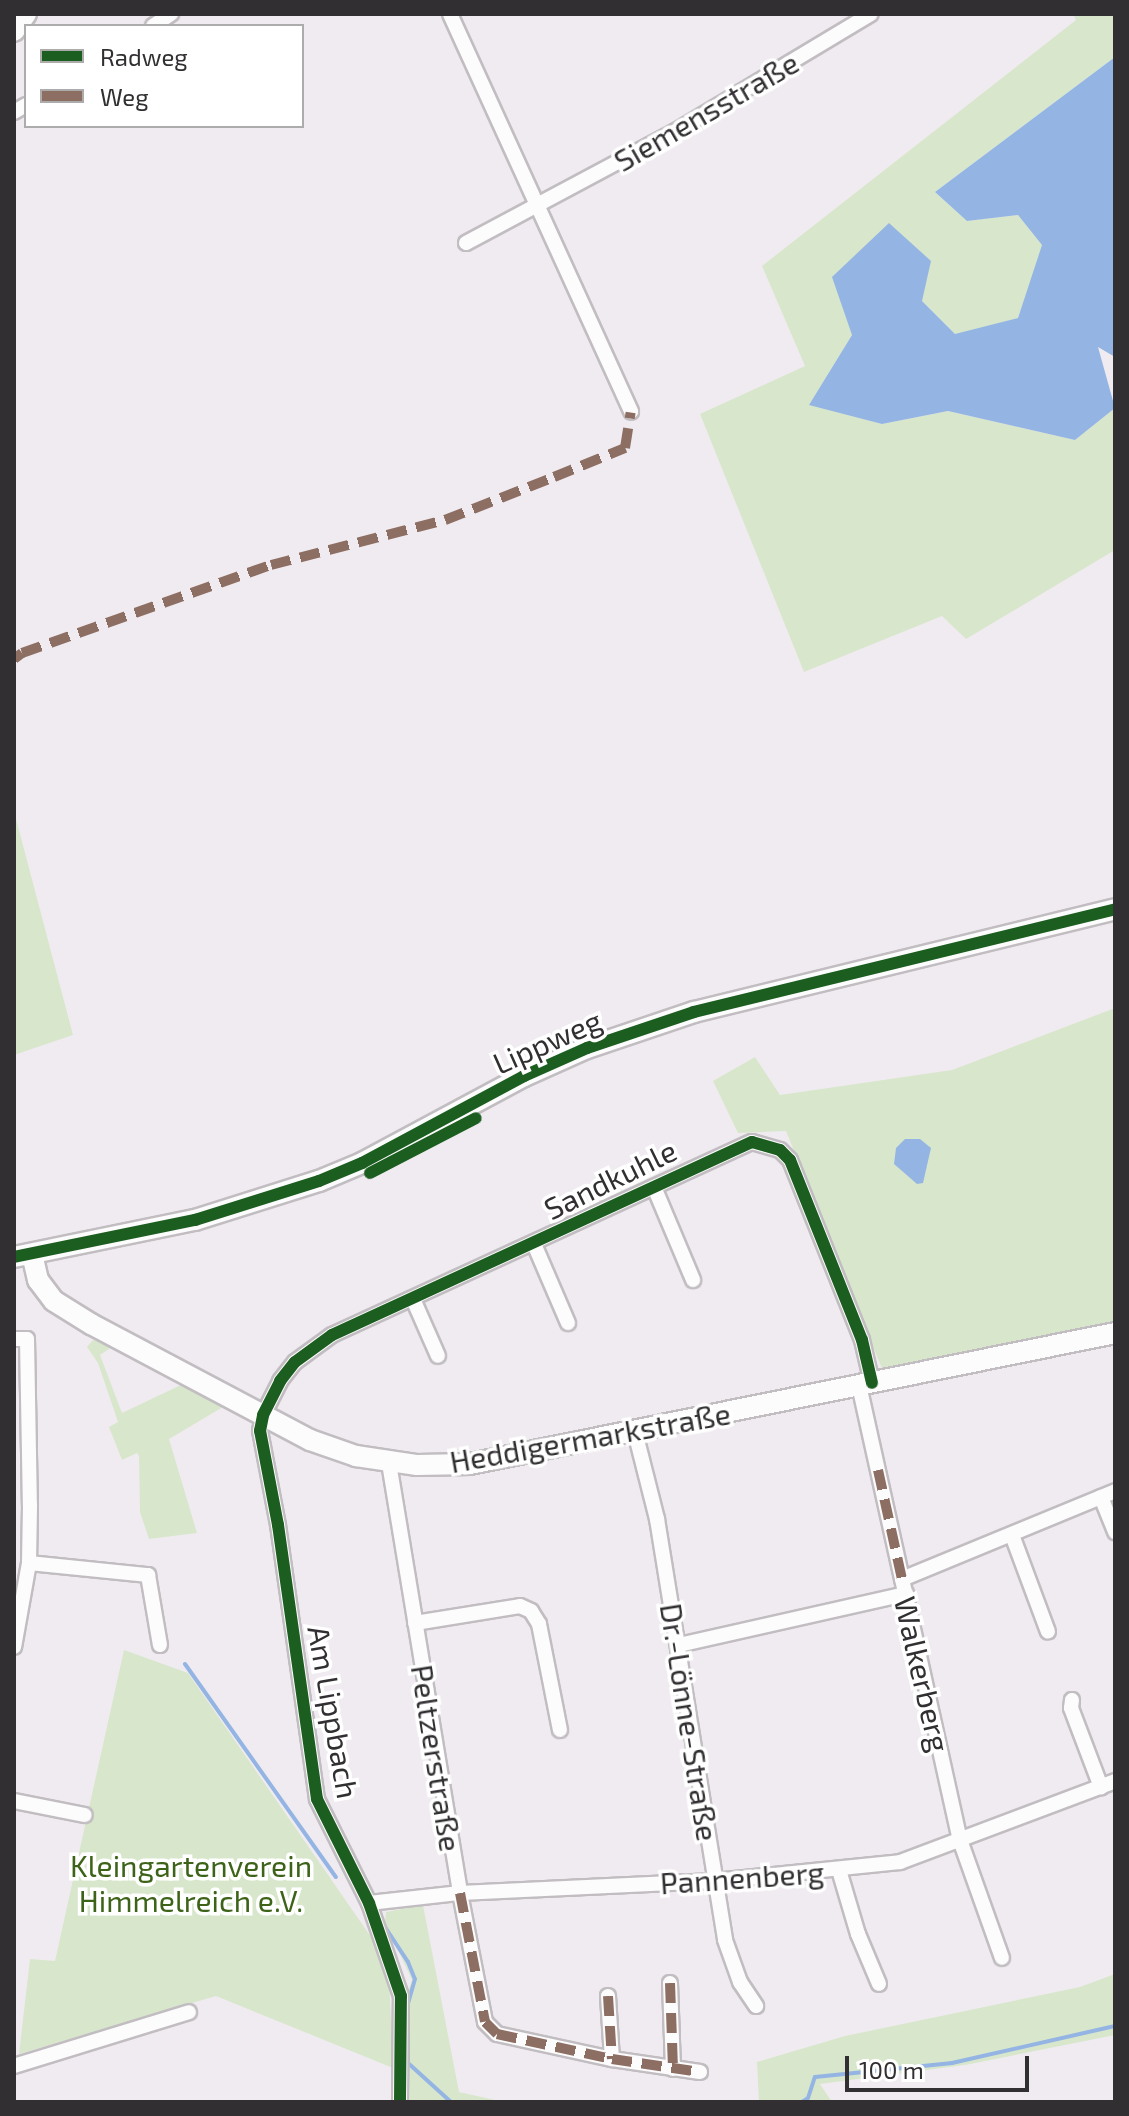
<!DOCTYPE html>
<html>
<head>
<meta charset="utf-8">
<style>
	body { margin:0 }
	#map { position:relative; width:1129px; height:2116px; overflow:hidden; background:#f0ebf0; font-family:"Exo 2",sans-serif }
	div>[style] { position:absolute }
	.green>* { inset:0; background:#d8e7cc }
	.water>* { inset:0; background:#94b5e3 }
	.stream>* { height:4px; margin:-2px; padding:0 2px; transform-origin:2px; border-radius:2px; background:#94b5e3 }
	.roads { filter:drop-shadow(2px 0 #c1bdc1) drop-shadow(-2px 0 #c1bdc1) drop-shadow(0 2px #c1bdc1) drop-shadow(0 -2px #c1bdc1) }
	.street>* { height:14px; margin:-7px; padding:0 7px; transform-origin:7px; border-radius:7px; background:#fdfcfd }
	.secondary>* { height:20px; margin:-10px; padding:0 10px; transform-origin:10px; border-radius:10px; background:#fdfcfd }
	.quiet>* { height:10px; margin-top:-5px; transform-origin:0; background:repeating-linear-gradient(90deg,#8d6e63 0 20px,transparent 0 30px) }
	.cycleway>* { height:12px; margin:-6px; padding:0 6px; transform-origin:6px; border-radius:6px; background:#1b5e20 }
	span { translate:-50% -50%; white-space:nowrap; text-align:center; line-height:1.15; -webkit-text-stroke:7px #fff; paint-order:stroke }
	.street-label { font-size:30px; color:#322f32 }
	.park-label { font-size:30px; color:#3d6319 }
	.frame { position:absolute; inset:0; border:16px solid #322f32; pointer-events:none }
	.legend { position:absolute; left:24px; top:24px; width:280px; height:104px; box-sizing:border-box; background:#fff; border:2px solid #adacad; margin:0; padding:10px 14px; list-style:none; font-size:24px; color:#322f32 }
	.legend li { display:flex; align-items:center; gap:16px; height:40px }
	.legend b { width:40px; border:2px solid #adacad }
	.scale { position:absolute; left:845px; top:2056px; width:184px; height:36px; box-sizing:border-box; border:4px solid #322f32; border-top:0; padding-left:10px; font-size:24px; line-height:28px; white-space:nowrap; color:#322f32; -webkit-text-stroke:6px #fff; paint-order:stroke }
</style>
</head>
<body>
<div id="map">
	<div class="green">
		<div style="clip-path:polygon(1073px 14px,1115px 14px,1115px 57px,935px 192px,967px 221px,1018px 215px,1043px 246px,1018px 318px,956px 335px,922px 301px,852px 335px,810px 404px,882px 424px,948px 411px,1075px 440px,1115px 408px,1115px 550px,966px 639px,942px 616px,804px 672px,700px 414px,805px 366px,762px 266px,1076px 20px)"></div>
		<div style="clip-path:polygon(14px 811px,73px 1035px,14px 1055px)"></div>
		<div style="clip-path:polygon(1115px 1008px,1115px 1325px,883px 1371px,786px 1131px,738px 1133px,713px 1081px,755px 1057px,780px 1095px,952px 1070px)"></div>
		<div style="clip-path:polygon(93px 1340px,115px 1345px,100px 1355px,122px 1413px,183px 1384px,223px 1407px,169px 1439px,197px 1533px,149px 1539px,140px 1512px,139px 1456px,137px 1453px,122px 1460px,109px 1427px,118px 1422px,98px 1363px,87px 1347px)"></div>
		<div style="clip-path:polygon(124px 1650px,188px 1673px,378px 1947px,389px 1975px,393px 2068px,216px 1996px,19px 2054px,30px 1959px,55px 1961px)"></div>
		<div style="clip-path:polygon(423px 1905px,459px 2092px,504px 2102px,407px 2102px,406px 1997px,412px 1980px,385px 1922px,386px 1912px)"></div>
		<div style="clip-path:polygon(1115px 1974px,1115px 2035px,965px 2065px,820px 2084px,832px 2102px,759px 2102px,757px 2062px,845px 2036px,1080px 1987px)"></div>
	</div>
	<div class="water">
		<div style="clip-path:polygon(1115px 57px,1115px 357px,1098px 347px,1115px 408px,1075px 440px,948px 411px,882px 424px,809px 405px,852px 335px,832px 277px,889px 223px,931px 261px,922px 301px,955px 334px,1018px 318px,1042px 245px,1018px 215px,967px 221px,935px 192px)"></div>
		<div style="clip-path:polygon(905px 1139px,920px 1139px,931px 1148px,923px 1183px,917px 1184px,894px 1164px,896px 1148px)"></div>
	</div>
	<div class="stream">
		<div style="left:185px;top:1664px;width:261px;rotate:54.7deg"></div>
		<div style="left:385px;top:1927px;width:42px;rotate:56.7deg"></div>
		<div style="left:408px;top:1962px;width:18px;rotate:68deg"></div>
		<div style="left:415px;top:1979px;width:29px;rotate:106deg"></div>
		<div style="left:408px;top:2028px;width:35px;rotate:90deg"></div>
		<div style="left:408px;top:2063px;width:58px;rotate:42.2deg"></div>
		<div style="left:802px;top:2102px;width:7px;rotate:-34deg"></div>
		<div style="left:808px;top:2098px;width:22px;rotate:-72deg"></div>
		<div style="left:815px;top:2077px;width:138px;rotate:-5.8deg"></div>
		<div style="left:952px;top:2063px;width:167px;rotate:-12.8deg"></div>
	</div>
	<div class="roads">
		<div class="street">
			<div style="left:450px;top:14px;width:437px;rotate:65.5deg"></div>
			<div style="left:153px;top:26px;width:22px;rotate:-34deg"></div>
			<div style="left:14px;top:112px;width:14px;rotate:-30deg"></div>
			<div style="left:466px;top:243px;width:238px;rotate:-28.1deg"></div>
			<div style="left:676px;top:131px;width:227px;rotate:-31deg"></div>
			<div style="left:654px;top:1187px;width:101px;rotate:67.2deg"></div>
			<div style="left:534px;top:1244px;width:86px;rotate:66.7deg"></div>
			<div style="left:413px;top:1299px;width:62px;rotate:66.3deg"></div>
			<div style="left:14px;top:1339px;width:13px"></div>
			<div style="left:27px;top:1339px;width:167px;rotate:89deg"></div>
			<div style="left:30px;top:1506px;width:57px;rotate:91deg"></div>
			<div style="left:29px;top:1563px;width:85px;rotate:100.1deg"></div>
			<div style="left:859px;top:1385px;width:466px;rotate:77.5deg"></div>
			<div style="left:960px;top:1840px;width:125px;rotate:70.4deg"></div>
			<div style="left:635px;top:1432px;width:90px;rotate:75.8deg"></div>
			<div style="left:657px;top:1519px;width:426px;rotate:80.8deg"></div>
			<div style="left:725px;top:1940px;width:45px;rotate:70.3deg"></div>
			<div style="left:740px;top:1982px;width:29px;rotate:56deg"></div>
			<div style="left:389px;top:1463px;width:436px;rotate:80.6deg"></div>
			<div style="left:460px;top:1893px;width:131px;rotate:79deg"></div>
			<div style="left:485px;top:2022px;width:17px;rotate:45deg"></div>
			<div style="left:497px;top:2034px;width:118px;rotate:12.3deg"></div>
			<div style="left:612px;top:2059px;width:89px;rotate:8.4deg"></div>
			<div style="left:1101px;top:1497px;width:38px;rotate:68deg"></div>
			<div style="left:1012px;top:1535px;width:103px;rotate:69.6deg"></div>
			<div style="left:29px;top:1563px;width:120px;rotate:5.8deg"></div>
			<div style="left:148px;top:1575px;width:71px;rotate:80.3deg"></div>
			<div style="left:902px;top:1579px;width:230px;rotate:-22.4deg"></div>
			<div style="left:415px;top:1623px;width:106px;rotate:-9.2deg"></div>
			<div style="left:520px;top:1606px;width:12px;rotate:24deg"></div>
			<div style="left:531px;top:1611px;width:15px;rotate:58deg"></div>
			<div style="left:539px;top:1624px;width:108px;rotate:78.8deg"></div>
			<div style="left:679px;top:1645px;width:233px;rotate:-12.7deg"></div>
			<div style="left:1072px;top:1700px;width:8px;rotate:97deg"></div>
			<div style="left:1071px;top:1708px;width:85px;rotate:69.2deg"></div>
			<div style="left:14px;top:1801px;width:72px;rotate:11.2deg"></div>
			<div style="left:839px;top:1870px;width:67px;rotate:73.5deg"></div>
			<div style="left:858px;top:1934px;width:54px;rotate:67.2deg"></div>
			<div style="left:369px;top:1903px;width:92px;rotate:-6.3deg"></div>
			<div style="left:460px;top:1893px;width:254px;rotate:-2.7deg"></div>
			<div style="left:714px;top:1881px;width:187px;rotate:-5.8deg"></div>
			<div style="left:900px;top:1862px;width:230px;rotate:-20.6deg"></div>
			<div style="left:670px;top:1983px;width:86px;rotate:88deg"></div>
			<div style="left:608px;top:1996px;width:63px;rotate:86.4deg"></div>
			<div style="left:14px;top:2066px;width:183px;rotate:-17.1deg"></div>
			<div style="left:400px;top:2102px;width:106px;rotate:-89.5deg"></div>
			<div style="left:401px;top:1996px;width:98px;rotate:-109deg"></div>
			<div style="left:369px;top:1903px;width:116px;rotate:-116.6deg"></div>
			<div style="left:317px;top:1799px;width:277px;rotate:-98.1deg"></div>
			<div style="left:278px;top:1525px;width:96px;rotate:-100.8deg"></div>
			<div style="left:260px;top:1431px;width:16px;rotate:-79deg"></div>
			<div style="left:263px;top:1415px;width:38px;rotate:-63deg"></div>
			<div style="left:280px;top:1381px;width:24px;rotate:-52deg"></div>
			<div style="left:295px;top:1362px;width:46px;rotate:-36.1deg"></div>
			<div style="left:332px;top:1335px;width:462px;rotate:-24.7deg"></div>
			<div style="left:752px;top:1142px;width:29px;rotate:16deg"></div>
			<div style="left:780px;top:1150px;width:14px;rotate:45deg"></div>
			<div style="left:790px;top:1160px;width:194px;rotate:68.2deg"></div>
			<div style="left:862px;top:1340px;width:44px;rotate:76.9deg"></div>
		</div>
		<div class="secondary">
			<div style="left:14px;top:31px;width:21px;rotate:-55deg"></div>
			<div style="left:32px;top:1254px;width:27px;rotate:77deg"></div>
			<div style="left:38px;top:1280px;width:26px;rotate:53deg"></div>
			<div style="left:54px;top:1301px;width:44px;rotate:31.9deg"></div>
			<div style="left:91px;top:1324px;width:248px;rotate:27.9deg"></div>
			<div style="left:310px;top:1440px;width:49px;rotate:19.2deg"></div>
			<div style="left:356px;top:1456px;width:62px;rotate:8.4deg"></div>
			<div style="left:417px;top:1465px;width:53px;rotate:-1.1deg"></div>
			<div style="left:470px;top:1464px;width:658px;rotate:-11.48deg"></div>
			<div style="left:14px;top:1257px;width:185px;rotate:-11.6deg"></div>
			<div style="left:195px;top:1220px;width:130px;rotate:-17.5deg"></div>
			<div style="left:319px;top:1181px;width:47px;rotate:-22.7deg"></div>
			<div style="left:362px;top:1163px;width:184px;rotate:-28.2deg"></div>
			<div style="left:524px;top:1076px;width:69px;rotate:-24deg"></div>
			<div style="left:587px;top:1048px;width:113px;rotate:-18.6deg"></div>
			<div style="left:694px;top:1012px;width:433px;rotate:-13.7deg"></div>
		</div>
	</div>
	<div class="quiet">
		<div style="left:14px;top:659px;width:10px;rotate:-37deg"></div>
		<div style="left:22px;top:653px;width:264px;rotate:-19.5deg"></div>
		<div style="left:271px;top:565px;width:180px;rotate:-14.5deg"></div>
		<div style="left:445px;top:520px;width:117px;rotate:-21.5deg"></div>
		<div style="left:554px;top:477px;width:77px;rotate:-22.2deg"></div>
		<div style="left:625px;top:448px;width:36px;rotate:-81deg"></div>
		<div style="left:878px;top:1470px;width:112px;rotate:77.6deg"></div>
		<div style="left:460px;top:1893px;width:131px;rotate:79deg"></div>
		<div style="left:485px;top:2022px;width:17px;rotate:45deg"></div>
		<div style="left:497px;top:2034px;width:118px;rotate:12.3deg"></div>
		<div style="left:612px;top:2059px;width:89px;rotate:8.4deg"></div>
		<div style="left:670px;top:1983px;width:86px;rotate:88deg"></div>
		<div style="left:608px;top:1996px;width:63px;rotate:86.4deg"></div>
	</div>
	<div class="cycleway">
		<div style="left:370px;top:1173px;width:119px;rotate:-27.4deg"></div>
		<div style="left:14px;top:1257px;width:185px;rotate:-11.6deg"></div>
		<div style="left:195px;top:1220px;width:130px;rotate:-17.5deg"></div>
		<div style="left:319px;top:1181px;width:47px;rotate:-22.7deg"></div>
		<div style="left:362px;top:1163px;width:184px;rotate:-28.2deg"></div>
		<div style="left:524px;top:1076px;width:69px;rotate:-24deg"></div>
		<div style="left:587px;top:1048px;width:113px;rotate:-18.6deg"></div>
		<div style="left:694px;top:1012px;width:433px;rotate:-13.7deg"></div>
		<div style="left:400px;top:2102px;width:106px;rotate:-89.5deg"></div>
		<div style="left:401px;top:1996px;width:98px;rotate:-109deg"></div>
		<div style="left:369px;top:1903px;width:116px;rotate:-116.6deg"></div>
		<div style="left:317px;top:1799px;width:277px;rotate:-98.1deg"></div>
		<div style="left:278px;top:1525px;width:96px;rotate:-100.8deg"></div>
		<div style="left:260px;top:1431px;width:16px;rotate:-79deg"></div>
		<div style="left:263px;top:1415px;width:38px;rotate:-63deg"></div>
		<div style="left:280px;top:1381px;width:24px;rotate:-52deg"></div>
		<div style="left:295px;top:1362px;width:46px;rotate:-36.1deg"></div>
		<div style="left:332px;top:1335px;width:462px;rotate:-24.7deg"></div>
		<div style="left:752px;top:1142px;width:29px;rotate:16deg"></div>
		<div style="left:780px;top:1150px;width:14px;rotate:45deg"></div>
		<div style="left:790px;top:1160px;width:194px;rotate:68.2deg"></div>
		<div style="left:862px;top:1340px;width:44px;rotate:76.9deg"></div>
	</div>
	<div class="street-label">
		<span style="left:706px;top:111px;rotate:-30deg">Siemensstraße</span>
		<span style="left:547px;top:1041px;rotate:-24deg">Lippweg</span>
		<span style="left:610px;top:1179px;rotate:-26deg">Sandkuhle</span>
		<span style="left:590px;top:1437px;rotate:-10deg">Heddigermarkstraße</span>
		<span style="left:923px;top:1674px;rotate:77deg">Walkerberg</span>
		<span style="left:334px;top:1712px;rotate:80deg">Am Lippbach</span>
		<span style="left:690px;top:1722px;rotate:81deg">Dr.-Lönne-Straße</span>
		<span style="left:437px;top:1758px;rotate:81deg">Peltzerstraße</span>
		<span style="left:742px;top:1877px;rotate:-4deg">Pannenberg</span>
	</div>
	<div class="park-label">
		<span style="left:191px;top:1882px">Kleingartenverein<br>Himmelreich e.V.</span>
	</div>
	<div class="frame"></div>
	<ul class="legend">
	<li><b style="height:10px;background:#1b5e20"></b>Radweg</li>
	<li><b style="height:10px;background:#8d6e63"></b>Weg</li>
	</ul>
	<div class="scale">100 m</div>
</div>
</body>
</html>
